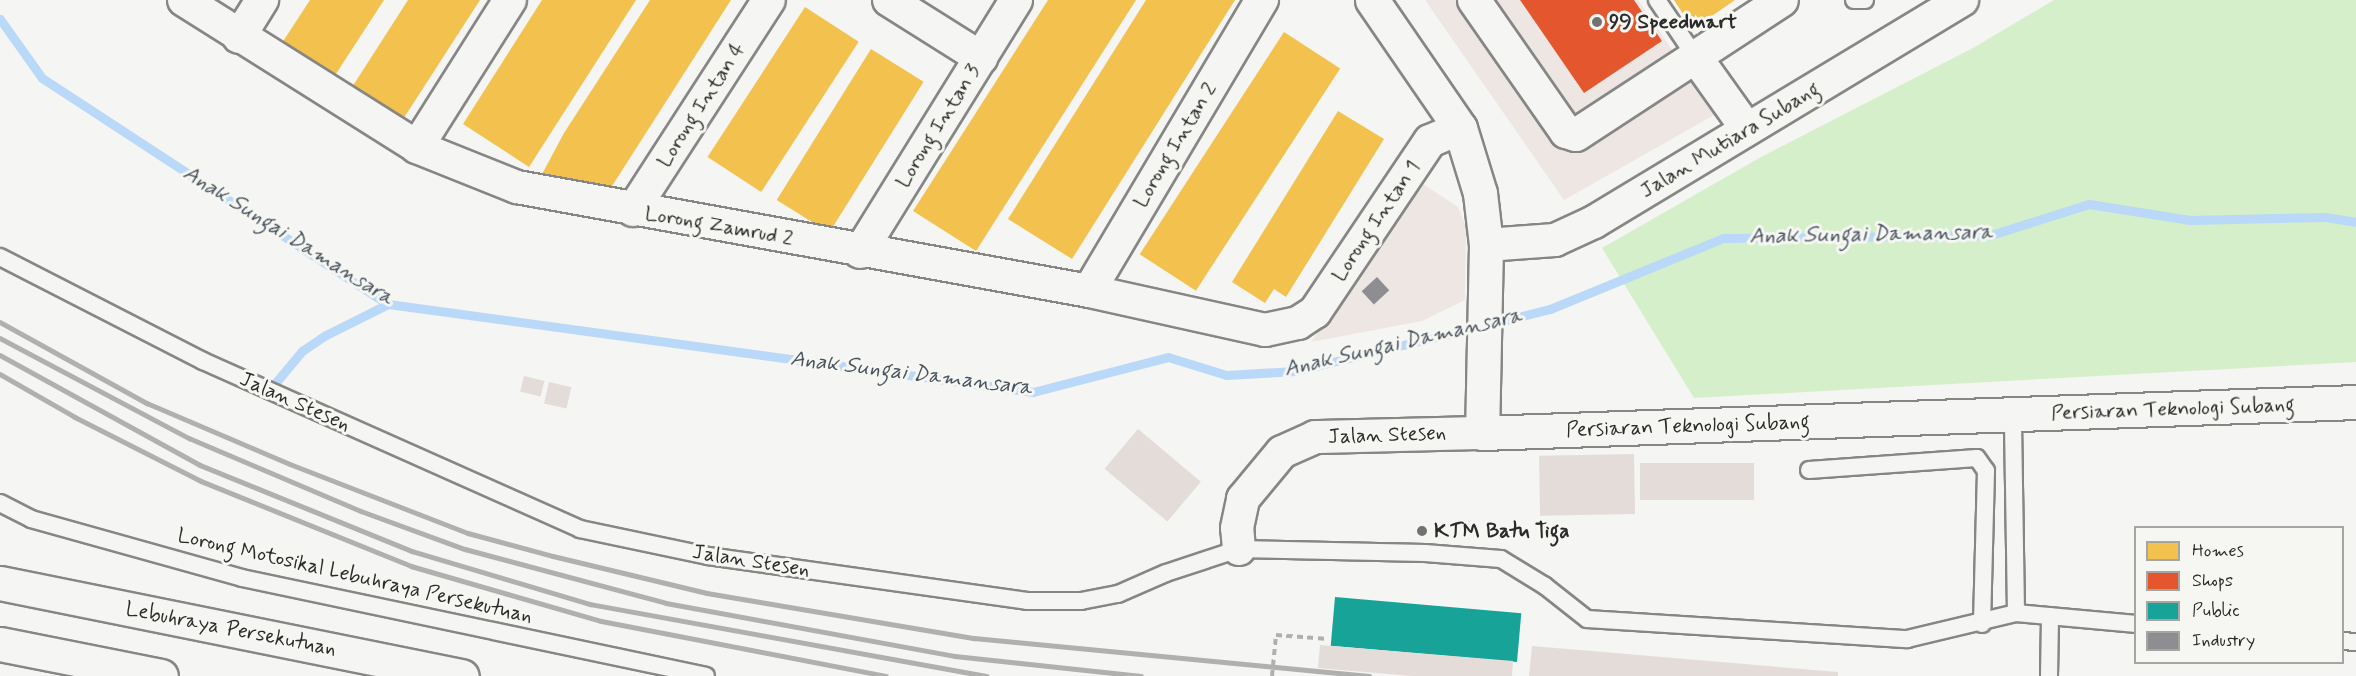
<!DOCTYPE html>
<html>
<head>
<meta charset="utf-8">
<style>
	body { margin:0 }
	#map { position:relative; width:2356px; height:676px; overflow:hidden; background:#f5f5f3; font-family:Mynerve,sans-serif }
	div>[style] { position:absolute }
	.built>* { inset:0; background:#eee6e2 }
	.green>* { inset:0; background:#d5efca }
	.homes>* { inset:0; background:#f2c14e; transform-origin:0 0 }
	.shops>* { inset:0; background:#e4572e }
	.public>* { inset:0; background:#17a398; transform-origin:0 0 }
	.industry>* { inset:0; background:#8d8d92; transform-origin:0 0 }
	.stream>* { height:9px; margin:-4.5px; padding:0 4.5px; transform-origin:4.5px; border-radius:4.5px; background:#bad8f8 }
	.building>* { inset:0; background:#e4dcd9; transform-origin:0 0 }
	.path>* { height:4px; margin-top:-2px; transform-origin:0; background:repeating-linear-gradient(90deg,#b0b0af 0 6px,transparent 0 10.5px) }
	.roads { filter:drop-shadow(2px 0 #868685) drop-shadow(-2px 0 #868685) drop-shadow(0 2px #868685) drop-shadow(0 -2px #868685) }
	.service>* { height:16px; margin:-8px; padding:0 8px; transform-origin:8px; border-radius:8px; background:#f5f5f3 }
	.minor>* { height:32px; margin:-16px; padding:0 16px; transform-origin:16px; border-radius:16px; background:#f5f5f3 }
	.tertiary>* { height:33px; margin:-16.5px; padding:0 16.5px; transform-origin:16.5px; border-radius:16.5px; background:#f5f5f3 }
	.trunk>* { height:33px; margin:-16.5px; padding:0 16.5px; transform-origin:16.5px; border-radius:16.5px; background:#f5f5f3 }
	.rail>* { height:4.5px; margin:-2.25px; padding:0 2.25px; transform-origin:2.25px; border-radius:2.25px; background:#b0b0af }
	.path-bridge>* { height:4px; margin-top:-2px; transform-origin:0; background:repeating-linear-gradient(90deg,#b0b0af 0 6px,transparent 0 10.5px) }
	.dots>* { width:16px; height:16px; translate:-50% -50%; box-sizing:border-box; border:3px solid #f6f6f2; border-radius:50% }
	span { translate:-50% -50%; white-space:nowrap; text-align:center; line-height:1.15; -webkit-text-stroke:6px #f6f6f2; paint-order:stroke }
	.poi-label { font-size:21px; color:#2b2b2b; font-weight:700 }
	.left { translate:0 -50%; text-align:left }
	.street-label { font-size:21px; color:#2b2b2b }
	.water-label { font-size:22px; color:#48535f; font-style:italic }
	.legend { position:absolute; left:2134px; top:526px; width:210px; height:138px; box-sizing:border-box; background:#f6f6f2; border:2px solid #a5a5a2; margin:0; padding:8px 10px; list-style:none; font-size:18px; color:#2b2b2b }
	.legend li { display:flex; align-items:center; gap:12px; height:30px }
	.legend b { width:30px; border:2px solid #a5a5a2 }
</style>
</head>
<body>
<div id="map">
	<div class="built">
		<div style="clip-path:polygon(1425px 0,1638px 0,1716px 114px,1564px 200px)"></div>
		<div style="clip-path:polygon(1423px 184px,1458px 207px,1466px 227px,1465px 300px,1422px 321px,1311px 342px)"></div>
	</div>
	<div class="green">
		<div style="clip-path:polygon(2054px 0,2356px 0,2356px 362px,1694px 398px,1602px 248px,1761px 157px,1973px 48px)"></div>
	</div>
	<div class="homes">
		<div style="clip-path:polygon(310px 0,384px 0,332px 80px,280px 46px)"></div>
		<div style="clip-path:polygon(408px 0,480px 0,398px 127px,347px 95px)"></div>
		<div style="clip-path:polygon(542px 0,636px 0,529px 167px,463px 124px)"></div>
		<div style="clip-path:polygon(650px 0,731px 0,605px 197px,540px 178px,564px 133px)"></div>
		<div style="clip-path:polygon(1048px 0,1136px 0,976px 251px,913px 211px)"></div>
		<div style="clip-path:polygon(1146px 0,1235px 0,1072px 259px,1008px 219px)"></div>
		<div style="clip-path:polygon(1674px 0,1735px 0,1693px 29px)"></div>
		<div style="left:805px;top:7px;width:64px;height:179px;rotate:33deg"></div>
		<div style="left:1284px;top:32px;width:67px;height:265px;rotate:33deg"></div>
		<div style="left:871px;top:49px;width:62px;height:178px;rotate:32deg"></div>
		<div style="clip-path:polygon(1338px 111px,1384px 139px,1286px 297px,1274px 289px,1265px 303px,1232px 282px)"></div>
	</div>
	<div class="shops">
		<div style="clip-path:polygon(1520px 0,1634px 0,1662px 41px,1584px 93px)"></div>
	</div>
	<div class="public">
		<div style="left:1335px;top:597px;width:187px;height:49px;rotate:5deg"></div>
	</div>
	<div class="industry">
		<div style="left:1377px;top:277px;width:18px;height:21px;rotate:47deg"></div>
	</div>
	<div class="stream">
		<div style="left:0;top:19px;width:72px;rotate:54.6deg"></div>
		<div style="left:42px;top:78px;width:413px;rotate:33.2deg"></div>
		<div style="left:388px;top:304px;width:651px;rotate:7.77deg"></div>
		<div style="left:1033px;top:392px;width:139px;rotate:-14.5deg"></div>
		<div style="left:1168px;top:357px;width:61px;rotate:17.2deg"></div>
		<div style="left:1226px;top:375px;width:69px;rotate:-3.3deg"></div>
		<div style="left:1295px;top:371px;width:187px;rotate:-13.6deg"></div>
		<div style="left:1491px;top:324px;width:61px;rotate:-14.3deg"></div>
		<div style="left:1550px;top:309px;width:187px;rotate:-22.3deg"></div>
		<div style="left:1723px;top:238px;width:268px;rotate:-0.6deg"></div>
		<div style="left:1991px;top:235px;width:103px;rotate:-17.6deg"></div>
		<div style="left:2089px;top:204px;width:102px;rotate:9deg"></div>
		<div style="left:2190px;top:220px;width:135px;rotate:-1.3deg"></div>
		<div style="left:2325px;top:217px;width:31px;rotate:9deg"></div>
		<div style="left:272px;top:387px;width:47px;rotate:-50.2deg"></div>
		<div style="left:302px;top:351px;width:29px;rotate:-34deg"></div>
		<div style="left:326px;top:335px;width:69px;rotate:-26.6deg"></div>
	</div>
	<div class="building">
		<div style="left:524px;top:376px;width:21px;height:16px;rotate:14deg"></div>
		<div style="left:549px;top:382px;width:23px;height:22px;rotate:13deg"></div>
		<div style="left:1138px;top:429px;width:82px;height:52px;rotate:40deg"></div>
		<div style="left:1634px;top:454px;width:60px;height:95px;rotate:89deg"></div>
		<div style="left:1640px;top:463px;width:114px;height:37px"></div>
		<div style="clip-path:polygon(1320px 645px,1513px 661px,1512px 676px,1412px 676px,1318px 668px)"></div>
		<div style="clip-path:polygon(1532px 646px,1838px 672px,1838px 676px,1529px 676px)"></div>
	</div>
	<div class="path">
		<div style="left:1276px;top:635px;width:52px;rotate:4.4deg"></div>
	</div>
	<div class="roads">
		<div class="service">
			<div style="left:1657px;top:0;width:71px;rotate:55.9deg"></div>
			<div style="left:1854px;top:0;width:11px"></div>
			<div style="left:0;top:257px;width:228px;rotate:27.1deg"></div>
			<div style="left:203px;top:361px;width:413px;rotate:24deg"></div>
			<div style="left:580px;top:529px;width:131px;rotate:11.9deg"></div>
			<div style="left:708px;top:556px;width:322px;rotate:8deg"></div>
			<div style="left:1027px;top:601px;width:54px"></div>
			<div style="left:1081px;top:601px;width:38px;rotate:-11deg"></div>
			<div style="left:1118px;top:594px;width:52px;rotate:-23.6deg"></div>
			<div style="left:1166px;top:573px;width:77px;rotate:-18.2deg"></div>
			<div style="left:1239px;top:549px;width:186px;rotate:1.2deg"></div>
			<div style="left:1425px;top:553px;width:76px;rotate:4.5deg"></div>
			<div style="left:1501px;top:559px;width:52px;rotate:31.5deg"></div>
			<div style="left:1545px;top:586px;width:53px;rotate:38.2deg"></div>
			<div style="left:1587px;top:619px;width:321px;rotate:3.6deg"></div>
			<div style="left:1907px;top:639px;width:112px;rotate:-13.4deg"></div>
			<div style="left:2016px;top:613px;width:198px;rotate:-90.9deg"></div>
			<div style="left:1809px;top:470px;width:168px;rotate:-4.1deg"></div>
			<div style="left:1977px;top:458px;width:16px;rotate:55deg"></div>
			<div style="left:1986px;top:471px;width:153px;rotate:91.5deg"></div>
			<div style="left:0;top:503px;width:35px;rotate:27deg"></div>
			<div style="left:31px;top:519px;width:219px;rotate:15.6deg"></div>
			<div style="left:242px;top:578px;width:474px;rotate:11.9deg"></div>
			<div style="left:2016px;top:613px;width:121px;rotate:5.2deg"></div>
			<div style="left:2342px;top:641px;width:14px;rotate:4deg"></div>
			<div style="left:2049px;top:676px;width:60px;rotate:-89deg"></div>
		</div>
		<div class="minor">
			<div style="left:184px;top:0;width:275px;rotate:32.2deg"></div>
			<div style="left:417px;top:147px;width:108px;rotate:21.8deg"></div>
			<div style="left:517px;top:187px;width:581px;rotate:10.3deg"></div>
			<div style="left:1089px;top:291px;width:180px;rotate:12.5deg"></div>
			<div style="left:1265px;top:330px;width:34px;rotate:-12deg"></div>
			<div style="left:1298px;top:323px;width:20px;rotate:-33deg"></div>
			<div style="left:1315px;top:312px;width:206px;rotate:-56.1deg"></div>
			<div style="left:1430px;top:141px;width:33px;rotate:-23deg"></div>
			<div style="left:889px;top:0;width:109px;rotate:32.2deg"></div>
			<div style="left:1474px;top:0;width:161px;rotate:55.1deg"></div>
			<div style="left:1566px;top:132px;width:10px;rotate:17deg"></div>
			<div style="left:1576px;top:135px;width:246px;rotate:-33.2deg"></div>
			<div style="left:239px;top:37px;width:44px;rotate:-58.1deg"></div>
			<div style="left:1697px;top:59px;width:86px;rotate:54.5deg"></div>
			<div style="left:417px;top:147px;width:174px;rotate:-57.7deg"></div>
			<div style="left:633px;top:210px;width:250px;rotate:-57.1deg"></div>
			<div style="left:1486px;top:245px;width:69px;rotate:-4.1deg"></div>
			<div style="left:1555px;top:240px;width:43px;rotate:-24.8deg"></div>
			<div style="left:1594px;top:222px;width:430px;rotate:-31.1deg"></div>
			<div style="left:860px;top:252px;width:296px;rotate:-58.2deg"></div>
			<div style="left:1089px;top:291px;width:339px;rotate:-59.3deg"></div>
			<div style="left:1239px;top:549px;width:21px;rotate:-95deg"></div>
			<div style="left:1237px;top:528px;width:30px;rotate:-78deg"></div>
			<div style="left:1243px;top:499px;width:61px;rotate:-50.3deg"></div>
			<div style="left:1282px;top:452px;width:36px;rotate:-24deg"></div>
			<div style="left:1315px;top:437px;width:167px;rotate:-1.4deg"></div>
		</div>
		<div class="tertiary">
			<div style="left:1372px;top:0;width:155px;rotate:55.5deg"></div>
			<div style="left:1460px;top:128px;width:68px;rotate:72.9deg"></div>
			<div style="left:1480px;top:193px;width:52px;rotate:83.4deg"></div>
			<div style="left:1486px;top:245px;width:188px;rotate:91.2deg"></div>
			<div style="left:1482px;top:433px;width:875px;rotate:-2.03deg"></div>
		</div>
		<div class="trunk">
			<div style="left:0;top:583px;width:471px;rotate:11.4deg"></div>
			<div style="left:0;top:644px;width:164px;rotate:11.2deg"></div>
		</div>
	</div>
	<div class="rail">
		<div style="left:0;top:322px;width:168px;rotate:28.9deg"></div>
		<div style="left:147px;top:403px;width:155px;rotate:23.1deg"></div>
		<div style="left:290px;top:464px;width:191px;rotate:21.2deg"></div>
		<div style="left:468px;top:533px;width:88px;rotate:15.1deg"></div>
		<div style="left:553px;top:556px;width:158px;rotate:13.5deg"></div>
		<div style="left:707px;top:593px;width:271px;rotate:9.6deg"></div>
		<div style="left:974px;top:638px;width:397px;rotate:5.5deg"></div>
		<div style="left:0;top:338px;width:214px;rotate:27.9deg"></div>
		<div style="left:189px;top:438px;width:187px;rotate:23deg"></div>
		<div style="left:361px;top:511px;width:111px;rotate:20.1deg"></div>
		<div style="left:465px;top:549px;width:208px;rotate:15deg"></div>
		<div style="left:666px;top:603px;width:294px;rotate:10.4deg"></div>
		<div style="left:955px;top:656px;width:187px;rotate:6.1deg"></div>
		<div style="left:0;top:355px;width:228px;rotate:28.8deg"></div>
		<div style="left:200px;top:465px;width:229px;rotate:22.1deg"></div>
		<div style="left:412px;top:551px;width:186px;rotate:16.6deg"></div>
		<div style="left:590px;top:604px;width:403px;rotate:10.3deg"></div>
		<div style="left:0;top:374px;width:86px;rotate:29.8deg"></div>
		<div style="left:75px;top:417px;width:141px;rotate:26.9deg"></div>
		<div style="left:201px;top:481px;width:227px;rotate:22deg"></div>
		<div style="left:411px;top:566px;width:198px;rotate:16.1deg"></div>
		<div style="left:601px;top:621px;width:290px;rotate:10.9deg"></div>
	</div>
	<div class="path-bridge">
		<div style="left:1272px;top:676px;width:41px;rotate:-84.4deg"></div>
	</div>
	<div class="dots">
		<div style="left:1597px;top:22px;background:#727271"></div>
		<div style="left:1422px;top:531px;background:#727271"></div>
	</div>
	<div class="poi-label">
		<span class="left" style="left:1609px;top:22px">99 Speedmart</span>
		<span class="left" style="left:1434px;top:531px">KTM Batu Tiga</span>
	</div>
	<div class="street-label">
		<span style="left:701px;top:105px;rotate:-57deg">Lorong Intan 4</span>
		<span style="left:938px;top:126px;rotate:-58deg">Lorong Intan 3</span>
		<span style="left:1730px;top:140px;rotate:-31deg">Jalan Mutiara Subang</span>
		<span style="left:1175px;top:145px;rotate:-59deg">Lorong Intan 2</span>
		<span style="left:1376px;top:221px;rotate:-56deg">Lorong Intan 1</span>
		<span style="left:719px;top:226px;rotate:10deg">Lorong Zamrud 2</span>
		<span style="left:295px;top:402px;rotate:24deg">Jalan Stesen</span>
		<span style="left:2173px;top:409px;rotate:-2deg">Persiaran Teknologi Subang</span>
		<span style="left:1688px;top:426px;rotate:-2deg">Persiaran Teknologi Subang</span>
		<span style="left:1387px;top:435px;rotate:-2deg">Jalan Stesen</span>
		<span style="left:751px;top:561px;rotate:9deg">Jalan Stesen</span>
		<span style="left:355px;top:576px;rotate:13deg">Lorong Motosikal Lebuhraya Persekutuan</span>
		<span style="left:231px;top:629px;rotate:11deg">Lebuhraya Persekutuan</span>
	</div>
	<div class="water-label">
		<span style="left:1871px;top:235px;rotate:-1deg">Anak Sungai Damansara</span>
		<span style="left:288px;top:236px;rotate:32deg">Anak Sungai Damansara</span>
		<span style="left:1403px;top:343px;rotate:-13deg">Anak Sungai Damansara</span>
		<span style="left:911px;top:374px;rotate:7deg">Anak Sungai Damansara</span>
	</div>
	<ul class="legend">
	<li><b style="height:16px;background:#f2c14e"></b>Homes</li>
	<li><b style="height:16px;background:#e4572e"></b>Shops</li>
	<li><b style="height:16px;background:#17a398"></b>Public</li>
	<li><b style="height:16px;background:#8d8d92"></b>Industry</li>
	</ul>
</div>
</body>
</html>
